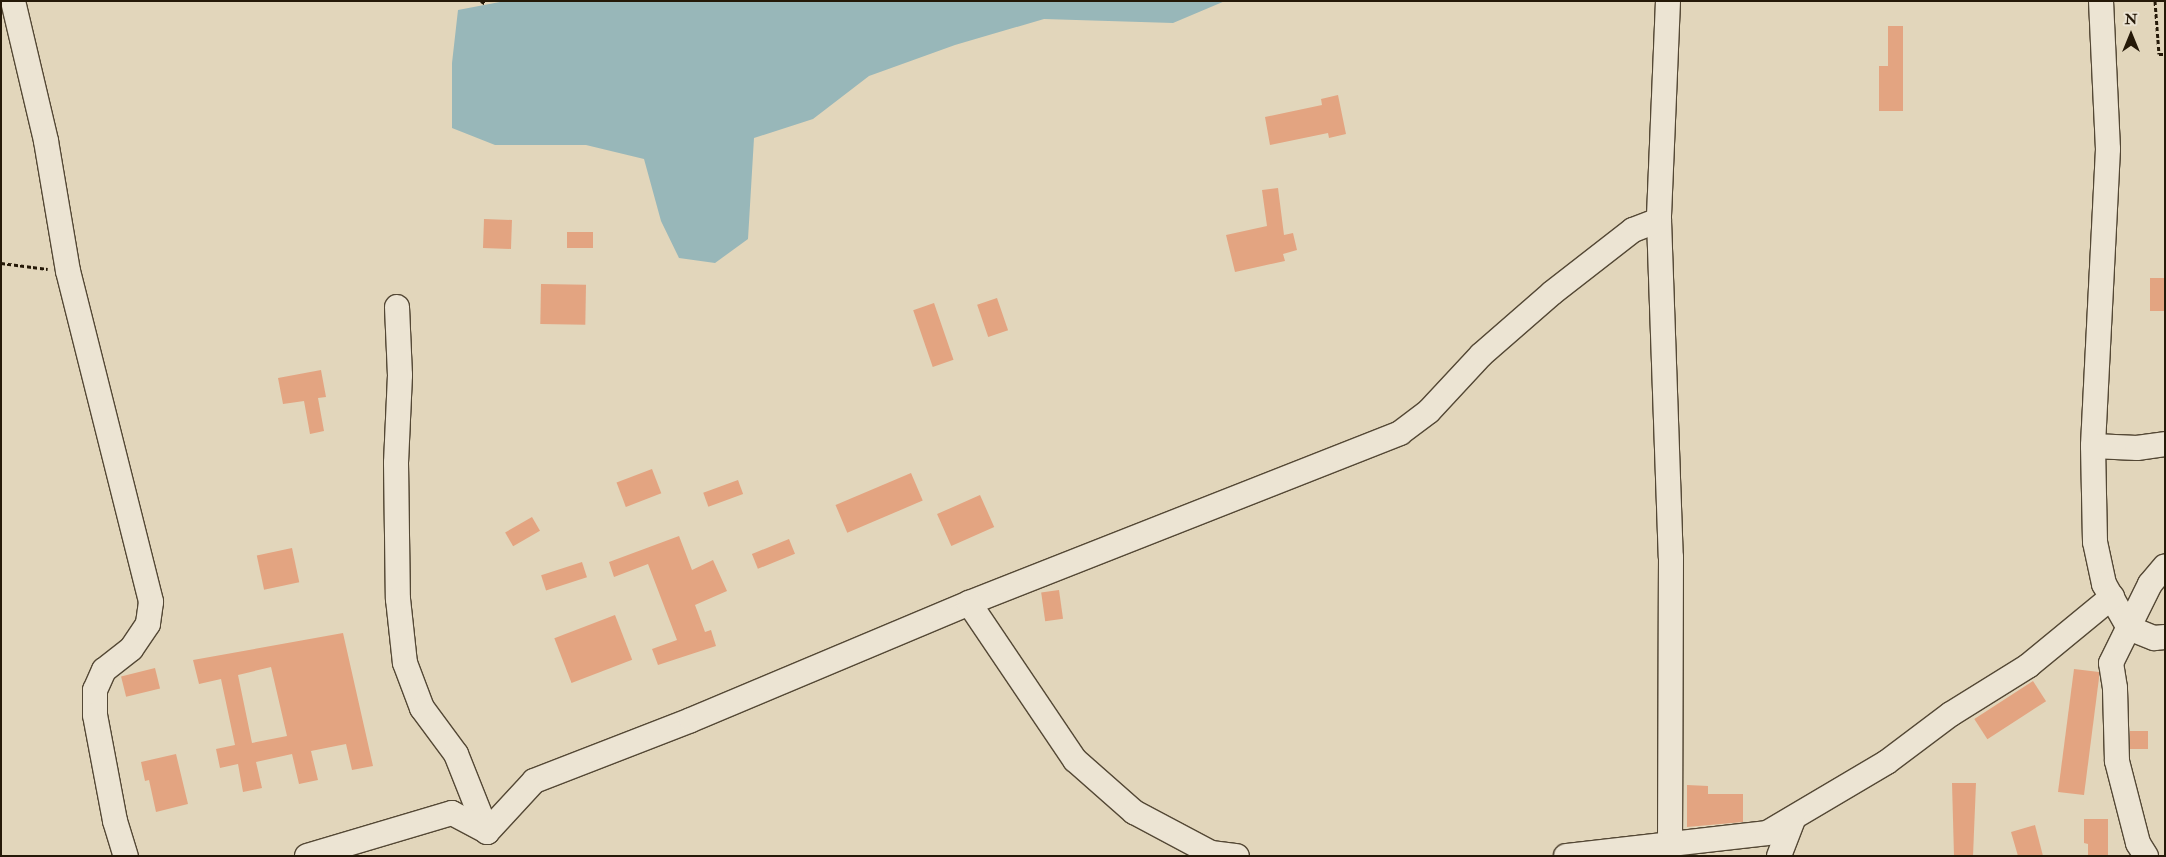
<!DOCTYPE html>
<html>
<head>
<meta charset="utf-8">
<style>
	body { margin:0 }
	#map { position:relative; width:2166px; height:857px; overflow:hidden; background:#e2d6bb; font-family:"IM FELL Double Pica",serif }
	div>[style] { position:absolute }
	.water>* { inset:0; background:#98b7b9 }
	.building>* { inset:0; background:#e3a481; transform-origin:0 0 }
	.path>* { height:3px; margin-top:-1.5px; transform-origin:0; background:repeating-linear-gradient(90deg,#251908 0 4px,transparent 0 6.5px) }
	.roads { filter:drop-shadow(1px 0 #544835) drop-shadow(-1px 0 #544835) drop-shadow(0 1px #544835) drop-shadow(0 -1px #544835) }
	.minor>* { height:24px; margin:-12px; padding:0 12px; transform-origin:12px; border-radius:12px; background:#ece4d3 }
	span { translate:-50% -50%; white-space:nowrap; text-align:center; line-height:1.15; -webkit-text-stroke:4.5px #ece4d3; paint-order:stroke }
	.frame { position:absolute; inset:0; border:2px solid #251908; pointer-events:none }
	.north { position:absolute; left:2106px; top:10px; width:50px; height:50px; -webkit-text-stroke:4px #ece4d3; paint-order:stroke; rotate:0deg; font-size:14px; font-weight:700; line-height:20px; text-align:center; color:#251908 }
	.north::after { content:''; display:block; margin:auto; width:18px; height:22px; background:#251908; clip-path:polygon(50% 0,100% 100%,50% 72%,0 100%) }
</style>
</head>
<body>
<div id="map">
	<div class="water">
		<div style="clip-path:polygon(505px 1px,1225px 1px,1173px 23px,1044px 19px,955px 45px,869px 76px,813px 119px,754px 138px,748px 239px,715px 263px,679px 258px,661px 221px,644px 159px,586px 145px,495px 145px,452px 128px,452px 63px,458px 10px)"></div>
	</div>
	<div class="building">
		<div style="clip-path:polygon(1888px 26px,1903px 26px,1903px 111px,1879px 111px,1879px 66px,1888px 66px)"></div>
		<div style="clip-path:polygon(1338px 95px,1346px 134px,1329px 138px,1328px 133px,1270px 145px,1265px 117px,1322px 105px,1321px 99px)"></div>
		<div style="clip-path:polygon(1278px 188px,1284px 235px,1293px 233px,1297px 250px,1283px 254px,1285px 261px,1235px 272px,1226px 235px,1267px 226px,1262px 190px)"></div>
		<div style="left:484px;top:219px;width:28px;height:29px;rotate:2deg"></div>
		<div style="left:567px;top:232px;width:26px;height:16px"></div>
		<div style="left:2150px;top:278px;width:15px;height:33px"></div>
		<div style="left:541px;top:284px;width:45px;height:40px;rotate:1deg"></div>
		<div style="left:997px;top:298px;width:34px;height:21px;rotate:71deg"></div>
		<div style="left:934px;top:303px;width:60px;height:22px;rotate:71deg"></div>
		<div style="clip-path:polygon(321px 370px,326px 397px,318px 398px,324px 431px,310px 434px,304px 401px,283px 404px,278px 378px)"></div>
		<div style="left:652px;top:469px;width:26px;height:38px;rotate:69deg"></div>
		<div style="left:911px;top:473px;width:30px;height:82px;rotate:67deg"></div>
		<div style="left:738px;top:480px;width:15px;height:37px;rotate:70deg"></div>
		<div style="left:980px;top:495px;width:35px;height:47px;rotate:66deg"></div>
		<div style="left:532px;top:517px;width:16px;height:31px;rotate:60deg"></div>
		<div style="clip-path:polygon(679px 536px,692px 570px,713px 560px,727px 591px,695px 605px,705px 632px,711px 630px,716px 646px,658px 665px,652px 649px,677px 640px,648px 564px,614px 577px,609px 562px)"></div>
		<div style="left:789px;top:539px;width:16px;height:40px;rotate:68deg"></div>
		<div style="left:292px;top:548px;width:35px;height:36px;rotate:78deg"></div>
		<div style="left:582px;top:562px;width:16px;height:43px;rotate:72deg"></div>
		<div style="left:1059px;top:590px;width:29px;height:18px;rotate:82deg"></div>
		<div style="left:615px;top:615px;width:48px;height:65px;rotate:69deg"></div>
		<div style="clip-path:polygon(evenodd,343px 633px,373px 766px,352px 770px,346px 744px,311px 751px,318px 780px,299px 784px,292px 754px,256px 762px,262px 788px,243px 792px,238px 764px,220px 768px,216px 749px,235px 745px,221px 679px,199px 684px,193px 660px,343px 633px,271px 667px,287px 736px,252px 743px,238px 675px,271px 667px)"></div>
		<div style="left:155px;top:668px;width:21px;height:35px;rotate:76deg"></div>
		<div style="clip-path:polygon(2074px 669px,2099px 672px,2099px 678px,2084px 795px,2058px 792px)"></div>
		<div style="left:2033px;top:681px;width:24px;height:70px;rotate:57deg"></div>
		<div style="left:2130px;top:731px;width:18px;height:18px"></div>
		<div style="clip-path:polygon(176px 754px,188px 804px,156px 812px,149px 780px,145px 781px,141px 762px)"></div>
		<div style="clip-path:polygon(1952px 783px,1976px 783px,1973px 856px,1954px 856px)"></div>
		<div style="clip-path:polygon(1687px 785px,1708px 786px,1708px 794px,1743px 794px,1743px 822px,1687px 827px)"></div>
		<div style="clip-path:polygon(2084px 819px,2108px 819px,2108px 856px,2088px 856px,2088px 844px,2084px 843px)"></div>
		<div style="clip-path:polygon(2035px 825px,2043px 856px,2018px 856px,2011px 832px)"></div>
	</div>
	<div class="path">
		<div style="left:481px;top:1px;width:6px;rotate:31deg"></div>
		<div style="left:2155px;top:1px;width:53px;rotate:85.7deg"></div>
		<div style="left:2159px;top:54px;width:6px"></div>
		<div style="left:1px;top:263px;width:47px;rotate:7.3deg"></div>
	</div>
	<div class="roads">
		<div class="minor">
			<div style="left:13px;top:1px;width:144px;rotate:76.7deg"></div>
			<div style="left:46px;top:141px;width:132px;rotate:80.4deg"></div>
			<div style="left:68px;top:271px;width:341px;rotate:75.9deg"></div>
			<div style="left:151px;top:602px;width:22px;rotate:98deg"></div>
			<div style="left:148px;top:624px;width:30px;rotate:124deg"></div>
			<div style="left:131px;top:649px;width:34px;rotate:142deg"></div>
			<div style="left:104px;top:670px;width:22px;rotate:114deg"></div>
			<div style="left:95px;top:690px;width:25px;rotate:90deg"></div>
			<div style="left:95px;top:715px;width:108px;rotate:79.3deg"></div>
			<div style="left:115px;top:821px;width:37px;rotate:73deg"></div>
			<div style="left:1668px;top:1px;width:219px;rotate:92.4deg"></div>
			<div style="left:1659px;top:220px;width:337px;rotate:88deg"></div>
			<div style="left:1671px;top:557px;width:286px;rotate:90.2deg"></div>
			<div style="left:2101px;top:1px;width:148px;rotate:87.3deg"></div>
			<div style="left:2108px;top:149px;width:297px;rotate:92.9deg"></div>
			<div style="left:2093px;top:446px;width:96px;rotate:88.8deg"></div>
			<div style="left:2095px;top:542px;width:43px;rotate:77.9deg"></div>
			<div style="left:2104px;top:584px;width:51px;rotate:60.4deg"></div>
			<div style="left:2129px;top:628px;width:27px;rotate:22deg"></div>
			<div style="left:2154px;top:638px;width:11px;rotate:-5deg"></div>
			<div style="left:397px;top:307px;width:68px;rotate:87.5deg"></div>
			<div style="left:400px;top:375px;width:88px;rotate:92.6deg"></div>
			<div style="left:396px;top:463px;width:136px;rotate:89.2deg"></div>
			<div style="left:398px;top:599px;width:64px;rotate:83.8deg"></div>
			<div style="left:405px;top:663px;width:48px;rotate:69.3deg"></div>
			<div style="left:422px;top:708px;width:57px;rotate:53.5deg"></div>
			<div style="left:456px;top:754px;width:84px;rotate:68.3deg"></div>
			<div style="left:487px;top:832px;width:69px;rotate:-47.3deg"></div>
			<div style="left:534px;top:781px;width:168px;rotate:-21.2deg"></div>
			<div style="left:691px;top:720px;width:302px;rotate:-22.8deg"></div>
			<div style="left:969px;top:603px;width:463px;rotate:-21.5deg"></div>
			<div style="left:1400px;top:433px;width:36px;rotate:-37deg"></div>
			<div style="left:1429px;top:411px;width:76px;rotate:-47.1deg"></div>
			<div style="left:1481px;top:355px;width:94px;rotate:-41.1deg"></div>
			<div style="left:1552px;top:293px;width:103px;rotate:-37.9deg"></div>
			<div style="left:1633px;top:230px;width:28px;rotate:-21deg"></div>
			<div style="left:2093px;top:446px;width:44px;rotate:2.6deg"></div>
			<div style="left:2137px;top:448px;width:28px;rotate:-8deg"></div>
			<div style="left:969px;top:603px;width:189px;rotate:56deg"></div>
			<div style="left:1075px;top:760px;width:79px;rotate:41.4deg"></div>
			<div style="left:1134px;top:812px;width:87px;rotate:28deg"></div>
			<div style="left:1211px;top:853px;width:26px;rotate:7deg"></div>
			<div style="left:307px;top:856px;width:151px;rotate:-16.5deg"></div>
			<div style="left:452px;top:813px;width:40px;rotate:28deg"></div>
			<div style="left:1566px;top:856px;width:202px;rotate:-6.5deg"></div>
			<div style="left:1767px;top:833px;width:139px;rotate:-30.6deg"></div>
			<div style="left:1887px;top:762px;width:80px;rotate:-36.9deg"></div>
			<div style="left:1951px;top:714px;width:91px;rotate:-31.9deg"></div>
			<div style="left:2028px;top:666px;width:109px;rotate:-39.4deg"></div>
			<div style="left:1779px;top:856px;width:39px;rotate:-69deg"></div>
			<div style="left:2146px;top:856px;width:15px;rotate:-122deg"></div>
			<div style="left:2138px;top:843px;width:85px;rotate:-104.4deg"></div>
			<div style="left:2117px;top:761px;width:73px;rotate:-91.6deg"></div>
			<div style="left:2115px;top:688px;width:25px;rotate:-99deg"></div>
			<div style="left:2111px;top:663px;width:88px;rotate:-63.7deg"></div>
			<div style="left:2150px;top:584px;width:23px;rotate:-50deg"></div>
		</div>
	</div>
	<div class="frame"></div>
	<div class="north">N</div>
</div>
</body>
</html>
